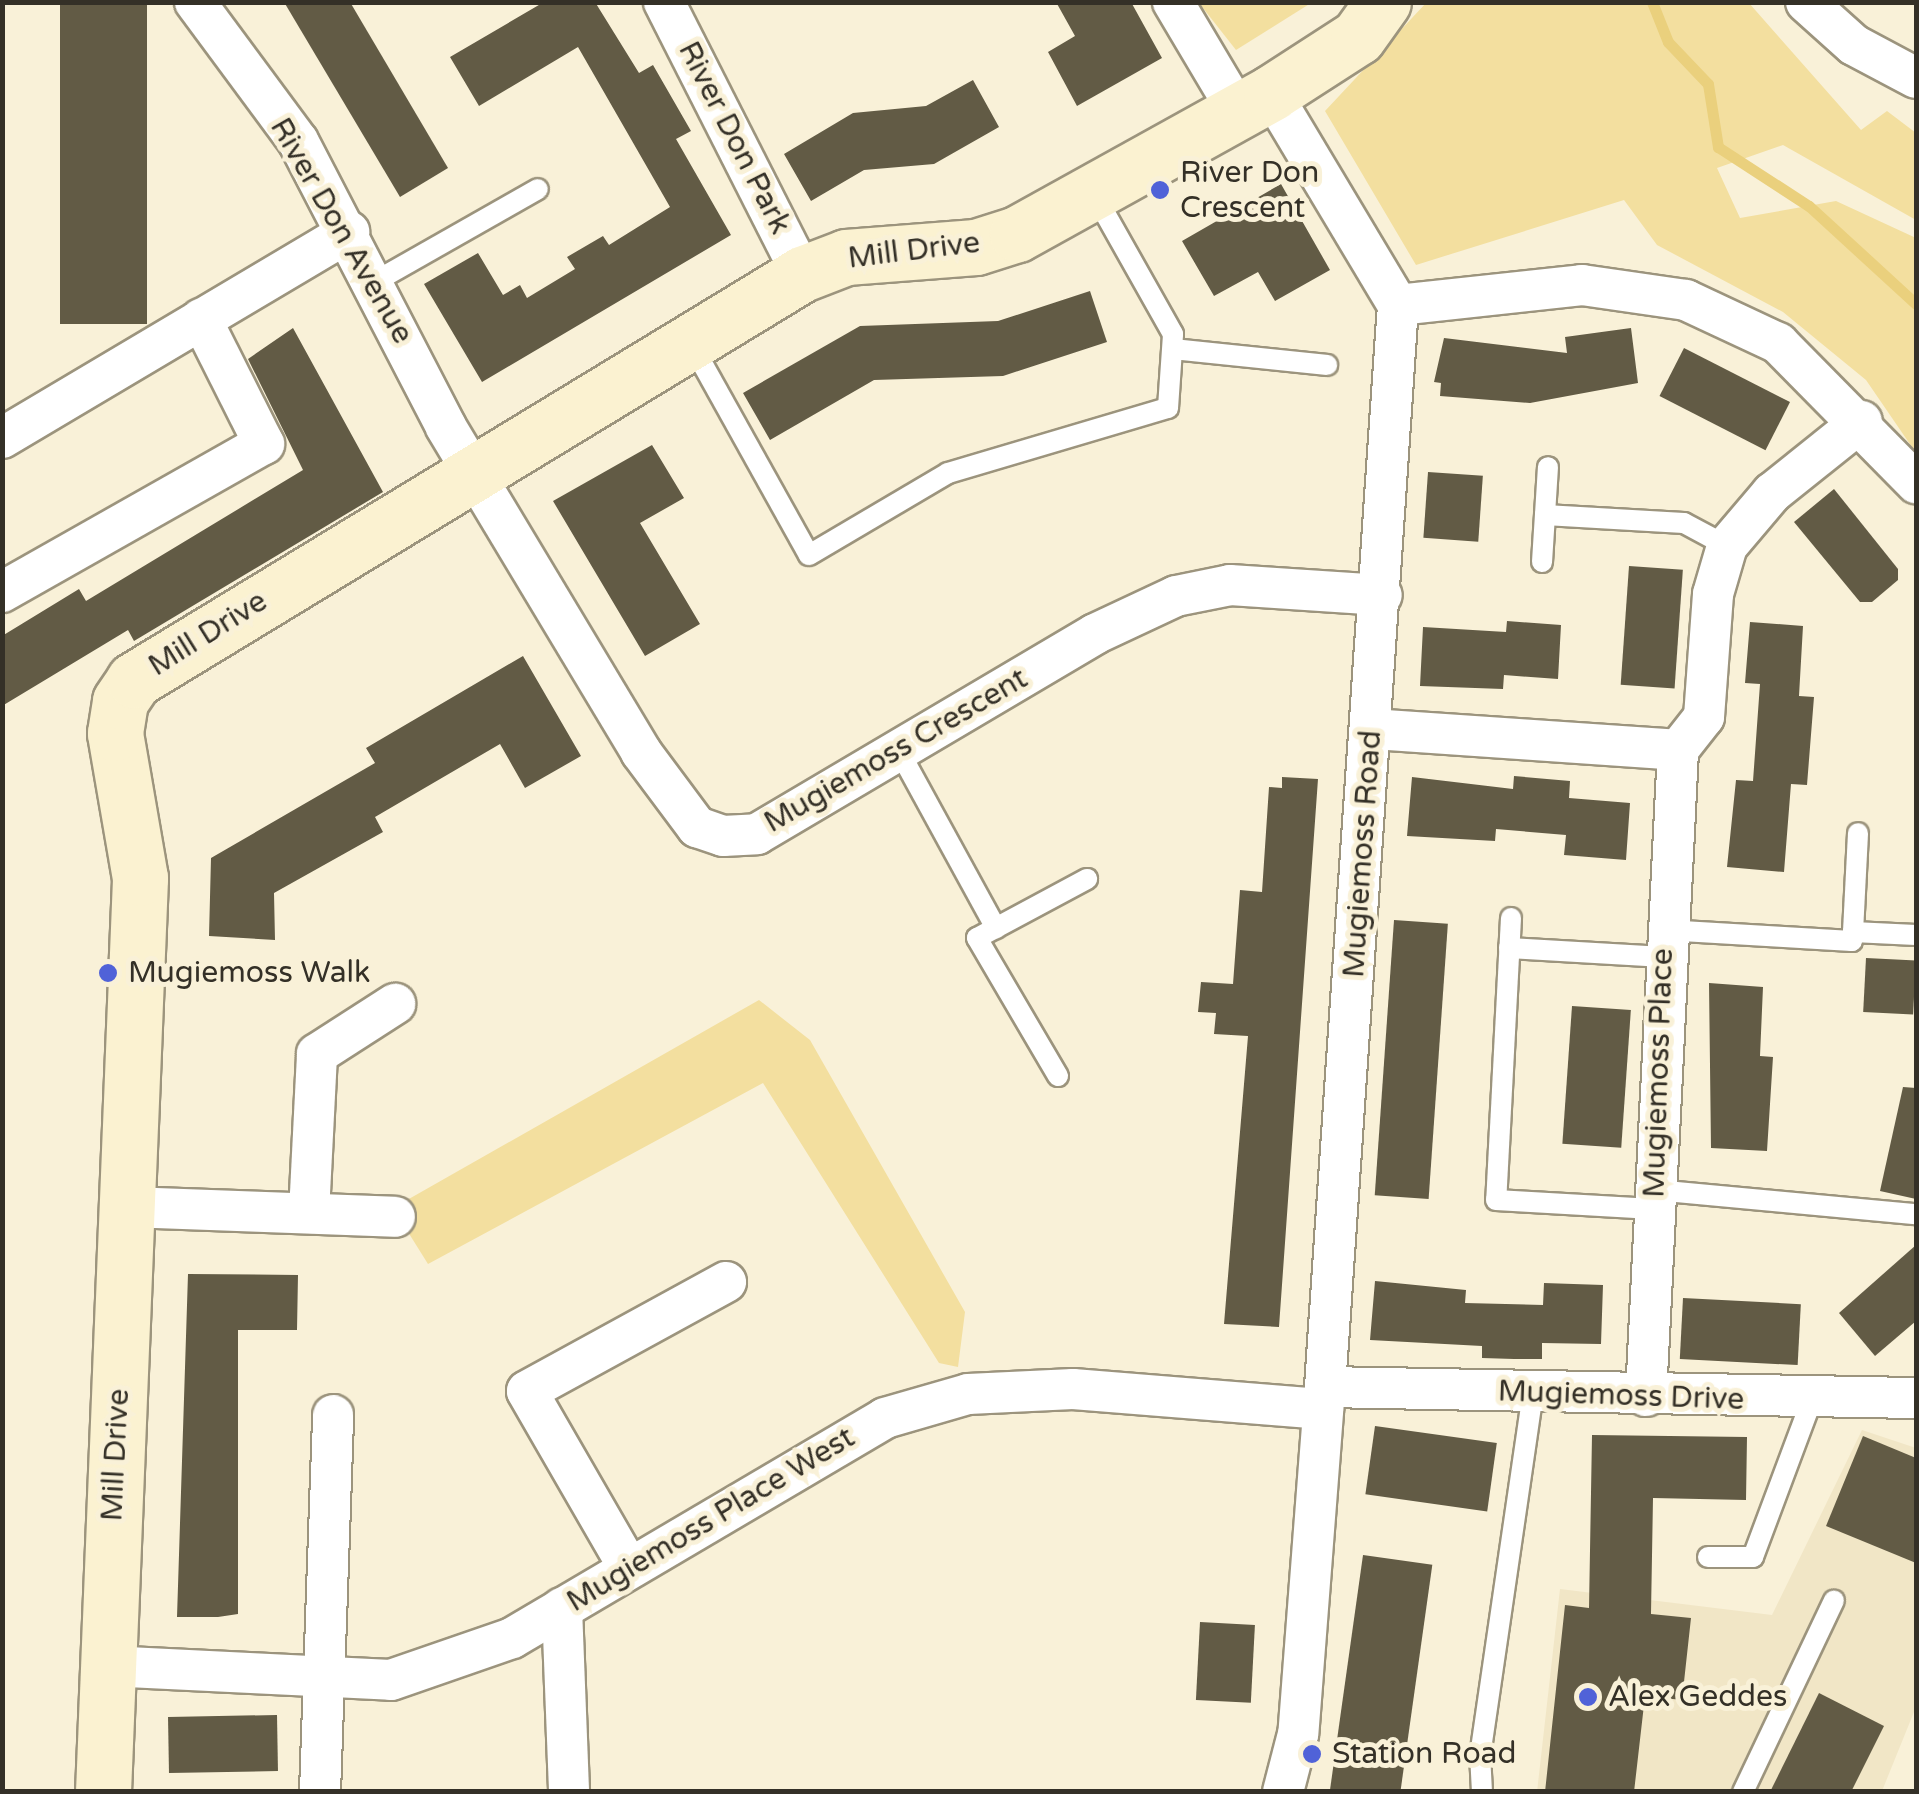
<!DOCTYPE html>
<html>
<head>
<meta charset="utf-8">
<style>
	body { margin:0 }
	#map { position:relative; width:1919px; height:1794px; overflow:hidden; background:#f9f1d8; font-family:"Varela Round",sans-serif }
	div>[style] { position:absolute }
	.built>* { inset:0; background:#f1e6c6 }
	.green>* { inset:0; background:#f3df9f }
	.stream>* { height:11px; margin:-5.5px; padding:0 5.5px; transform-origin:5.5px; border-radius:5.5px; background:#ead07d }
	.building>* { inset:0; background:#625b45; transform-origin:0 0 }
	.roads { filter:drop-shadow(2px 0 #9c947d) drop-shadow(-2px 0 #9c947d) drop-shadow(0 2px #9c947d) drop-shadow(0 -2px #9c947d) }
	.lane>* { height:20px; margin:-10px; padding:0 10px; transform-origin:10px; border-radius:10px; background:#fff }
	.street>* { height:40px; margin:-20px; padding:0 20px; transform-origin:20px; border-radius:20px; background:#fff }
	.secondary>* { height:55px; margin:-27.5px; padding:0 27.5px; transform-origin:27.5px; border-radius:27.5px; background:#fbf2d1 }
	.dots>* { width:28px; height:28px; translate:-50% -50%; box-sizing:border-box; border:5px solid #f9f1d8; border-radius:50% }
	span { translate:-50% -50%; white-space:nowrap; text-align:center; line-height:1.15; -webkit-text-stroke:10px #f9f1d8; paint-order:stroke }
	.street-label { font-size:30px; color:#343027 }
	.poi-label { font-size:30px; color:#343027 }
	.left { translate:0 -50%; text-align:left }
	.frame { position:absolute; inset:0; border:5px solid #343027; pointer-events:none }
</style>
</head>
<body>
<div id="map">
	<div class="built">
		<div style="clip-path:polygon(1862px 1430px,1916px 1448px,1916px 1707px,1882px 1791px,1537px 1792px,1560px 1589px,1772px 1615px)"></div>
	</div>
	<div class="green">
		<div style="clip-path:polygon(1199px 3px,1311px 3px,1236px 50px)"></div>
		<div style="clip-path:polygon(1426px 3px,1749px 3px,1861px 130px,1887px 111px,1916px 133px,1916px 220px,1783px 145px,1717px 168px,1740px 218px,1836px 201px,1916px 238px,1916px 453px,1866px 380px,1783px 312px,1657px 245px,1624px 200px,1416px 265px,1325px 111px)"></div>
		<div style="clip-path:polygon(759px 1000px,810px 1040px,965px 1312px,958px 1367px,939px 1363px,763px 1083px,428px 1264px,393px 1208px)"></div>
	</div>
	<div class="stream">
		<div style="left:1652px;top:2px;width:43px;rotate:68.2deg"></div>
		<div style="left:1668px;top:42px;width:58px;rotate:46.4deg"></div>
		<div style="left:1708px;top:84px;width:64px;rotate:81deg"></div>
		<div style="left:1718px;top:147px;width:108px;rotate:33deg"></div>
		<div style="left:1809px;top:206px;width:145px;rotate:42.5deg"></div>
	</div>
	<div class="building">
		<div style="left:60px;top:2px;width:87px;height:322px"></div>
		<div style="clip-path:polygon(284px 2px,350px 2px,448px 168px,400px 197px)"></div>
		<div style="clip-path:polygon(544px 2px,595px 2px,639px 73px,653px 65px,691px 131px,676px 139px,731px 235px,482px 382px,424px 284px,478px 253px,503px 295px,520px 285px,527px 298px,575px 269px,567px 257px,603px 236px,609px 245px,670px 207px,578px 47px,479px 106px,450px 57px)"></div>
		<div style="clip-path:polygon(1056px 2px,1131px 2px,1162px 58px,1077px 106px,1048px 52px,1075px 36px)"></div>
		<div style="clip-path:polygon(973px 80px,999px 127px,934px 164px,864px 170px,811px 201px,784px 154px,853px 113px,926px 106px)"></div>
		<div style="clip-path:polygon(1281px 184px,1330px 270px,1275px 301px,1258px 272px,1214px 296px,1182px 241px)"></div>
		<div style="clip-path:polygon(1090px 291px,1107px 342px,1003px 376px,874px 380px,770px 440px,743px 393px,860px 326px,998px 321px)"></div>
		<div style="clip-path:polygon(293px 328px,383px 492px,134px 641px,128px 630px,2px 706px,2px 636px,79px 589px,86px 601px,303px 470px,248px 359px)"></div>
		<div style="clip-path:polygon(1631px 328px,1638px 383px,1530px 403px,1440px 396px,1441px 383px,1434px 382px,1444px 338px,1567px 353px,1565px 337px)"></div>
		<div style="left:1684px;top:348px;width:119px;height:54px;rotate:27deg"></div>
		<div style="clip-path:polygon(652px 445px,684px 498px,640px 523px,700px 624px,645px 656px,553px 501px)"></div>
		<div style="left:1428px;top:472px;width:55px;height:66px;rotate:4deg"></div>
		<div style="clip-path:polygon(1834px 489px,1898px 569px,1898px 580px,1872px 602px,1860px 602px,1794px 522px)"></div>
		<div style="left:1629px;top:566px;width:54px;height:119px;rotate:4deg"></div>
		<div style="clip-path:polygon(1507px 621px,1561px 625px,1558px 679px,1504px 675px,1503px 689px,1420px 686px,1423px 627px,1506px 632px)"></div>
		<div style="clip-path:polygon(1750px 622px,1803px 626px,1799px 696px,1814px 697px,1807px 785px,1791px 784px,1784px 872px,1727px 867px,1736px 780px,1753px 781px,1760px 684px,1745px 683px)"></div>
		<div style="clip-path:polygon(523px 656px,581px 756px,525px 788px,500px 744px,375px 817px,383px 832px,274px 893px,275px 940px,209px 936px,211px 858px,375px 763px,366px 748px)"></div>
		<div style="clip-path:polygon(1514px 776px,1570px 781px,1569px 798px,1630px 803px,1626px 860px,1564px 855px,1566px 835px,1496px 829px,1495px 841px,1407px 836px,1412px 777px,1513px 789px)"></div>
		<div style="clip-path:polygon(1282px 777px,1318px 779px,1279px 1327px,1224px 1324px,1248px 1036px,1214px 1034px,1216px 1013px,1198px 1012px,1201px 982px,1233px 984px,1240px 890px,1262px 892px,1269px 787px,1282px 788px)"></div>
		<div style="left:1394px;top:920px;width:54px;height:276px;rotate:4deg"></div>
		<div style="left:1866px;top:958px;width:50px;height:54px;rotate:3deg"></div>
		<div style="clip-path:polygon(1709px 983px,1763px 987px,1760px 1056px,1773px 1057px,1767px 1151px,1711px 1148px)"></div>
		<div style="left:1572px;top:1006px;width:59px;height:138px;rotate:4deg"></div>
		<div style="clip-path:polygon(1903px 1087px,1916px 1088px,1916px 1199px,1880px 1191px)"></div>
		<div style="clip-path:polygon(1916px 1245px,1916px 1321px,1875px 1356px,1839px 1313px)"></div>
		<div style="clip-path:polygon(188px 1274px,298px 1275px,297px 1330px,238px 1330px,238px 1614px,218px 1617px,177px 1617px)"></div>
		<div style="clip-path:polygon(1375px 1281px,1466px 1290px,1465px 1303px,1543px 1305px,1544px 1283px,1603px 1285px,1601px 1344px,1542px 1343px,1542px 1359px,1514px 1359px,1482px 1358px,1482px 1346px,1370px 1340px)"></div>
		<div style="left:1683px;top:1298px;width:118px;height:61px;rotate:3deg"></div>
		<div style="left:1375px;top:1426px;width:123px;height:69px;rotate:8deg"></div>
		<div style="clip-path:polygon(1592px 1435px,1747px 1437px,1746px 1500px,1653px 1498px,1651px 1614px,1691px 1618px,1682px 1700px,1645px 1696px,1634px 1792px,1545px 1792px,1565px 1605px,1589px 1608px)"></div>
		<div style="clip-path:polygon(1863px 1436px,1916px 1458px,1916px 1563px,1826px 1526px)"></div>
		<div style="left:1363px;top:1555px;width:70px;height:239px;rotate:8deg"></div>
		<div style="left:1200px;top:1622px;width:55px;height:78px;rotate:3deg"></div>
		<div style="clip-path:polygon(1819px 1693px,1884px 1726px,1851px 1792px,1770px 1792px)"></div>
		<div style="left:277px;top:1715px;width:56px;height:109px;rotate:89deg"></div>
	</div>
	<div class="roads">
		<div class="lane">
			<div style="left:376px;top:281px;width:186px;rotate:-29.6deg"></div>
			<div style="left:692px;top:345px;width:240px;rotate:60.9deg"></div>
			<div style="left:809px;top:555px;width:161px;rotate:-30.5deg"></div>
			<div style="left:948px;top:473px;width:229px;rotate:-16.5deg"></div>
			<div style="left:1168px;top:408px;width:74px;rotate:-86.1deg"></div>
			<div style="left:1173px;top:334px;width:161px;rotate:-119.4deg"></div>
			<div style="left:1173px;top:349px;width:155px;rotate:5.9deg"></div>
			<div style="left:1545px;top:515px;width:139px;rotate:3.3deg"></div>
			<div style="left:1684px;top:523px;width:49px;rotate:28.1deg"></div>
			<div style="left:1542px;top:562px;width:95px;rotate:-86.4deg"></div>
			<div style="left:899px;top:751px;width:202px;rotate:61.3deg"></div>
			<div style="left:1511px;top:918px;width:282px;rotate:93deg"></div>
			<div style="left:1496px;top:1200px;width:157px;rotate:3.3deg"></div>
			<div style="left:1665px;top:930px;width:187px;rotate:3.4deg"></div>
			<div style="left:1852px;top:941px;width:9px;rotate:-84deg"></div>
			<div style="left:1853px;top:932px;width:63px;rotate:2.7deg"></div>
			<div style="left:1853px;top:932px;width:99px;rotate:-87.1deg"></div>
			<div style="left:1509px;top:948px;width:155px;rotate:3.3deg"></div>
			<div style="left:1058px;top:1076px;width:160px;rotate:-120.4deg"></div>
			<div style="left:977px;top:938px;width:125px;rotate:-28.2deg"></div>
			<div style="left:1655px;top:1190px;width:262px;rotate:5.3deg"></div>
			<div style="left:1708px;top:1557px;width:45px"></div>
			<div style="left:1753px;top:1557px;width:165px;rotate:-69.5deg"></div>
			<div style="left:1482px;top:1792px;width:36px;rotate:-93deg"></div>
			<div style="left:1480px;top:1756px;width:367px;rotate:-81.7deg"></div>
			<div style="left:1743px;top:1792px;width:212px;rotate:-64.6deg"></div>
		</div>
		<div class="street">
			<div style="left:195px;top:2px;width:173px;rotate:53.5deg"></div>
			<div style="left:298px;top:141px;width:322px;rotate:62.6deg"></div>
			<div style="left:446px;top:427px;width:379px;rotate:59deg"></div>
			<div style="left:641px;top:752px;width:94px;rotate:53.3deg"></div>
			<div style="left:697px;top:827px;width:28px;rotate:19deg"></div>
			<div style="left:723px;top:836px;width:34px;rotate:-3deg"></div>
			<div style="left:757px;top:834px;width:393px;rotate:-30.6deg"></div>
			<div style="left:1095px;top:634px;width:89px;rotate:-25.1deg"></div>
			<div style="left:1176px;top:596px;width:55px;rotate:-11.5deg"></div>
			<div style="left:1230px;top:585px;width:152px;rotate:3.8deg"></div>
			<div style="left:664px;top:2px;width:305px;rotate:63.1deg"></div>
			<div style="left:1173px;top:2px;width:126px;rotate:59.3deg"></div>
			<div style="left:1806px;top:2px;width:64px;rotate:41.9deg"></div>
			<div style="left:1854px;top:45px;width:70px;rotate:28deg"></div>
			<div style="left:1271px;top:93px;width:247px;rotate:59.1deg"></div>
			<div style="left:1398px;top:305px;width:1084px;rotate:93.86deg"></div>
			<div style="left:1325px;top:1387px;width:348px;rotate:94.4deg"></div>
			<div style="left:1298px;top:1734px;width:60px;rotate:104.5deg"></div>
			<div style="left:1398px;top:305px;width:185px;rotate:-6.2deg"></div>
			<div style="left:1582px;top:285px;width:105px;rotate:8.2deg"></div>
			<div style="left:1686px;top:300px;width:102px;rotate:25.1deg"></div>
			<div style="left:1778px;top:343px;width:197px;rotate:45.4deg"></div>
			<div style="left:2px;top:438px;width:404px;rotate:-30.7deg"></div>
			<div style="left:2px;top:592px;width:301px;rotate:-29.5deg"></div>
			<div style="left:264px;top:444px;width:140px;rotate:-116.7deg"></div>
			<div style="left:1372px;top:729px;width:307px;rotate:3.9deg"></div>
			<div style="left:128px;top:1207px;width:267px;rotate:2.1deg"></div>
			<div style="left:309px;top:1213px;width:159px;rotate:-87.1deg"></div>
			<div style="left:317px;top:1054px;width:93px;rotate:-32.7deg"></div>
			<div style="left:1325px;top:1387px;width:591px;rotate:1.07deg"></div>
			<div style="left:1646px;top:1396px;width:647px;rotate:-87.16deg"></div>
			<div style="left:1678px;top:750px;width:42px;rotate:-51.8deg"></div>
			<div style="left:1704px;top:717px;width:123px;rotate:-85.8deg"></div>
			<div style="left:1713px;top:594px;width:50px;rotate:-73.7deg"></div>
			<div style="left:1727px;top:546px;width:70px;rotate:-49.7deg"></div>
			<div style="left:1772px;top:493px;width:115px;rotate:-38.7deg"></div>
			<div style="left:629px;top:1568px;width:204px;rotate:-120deg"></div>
			<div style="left:527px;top:1391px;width:227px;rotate:-28.7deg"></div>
			<div style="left:562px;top:1608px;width:184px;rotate:87.8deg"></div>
			<div style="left:107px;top:1666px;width:284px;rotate:2.8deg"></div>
			<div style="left:391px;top:1680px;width:128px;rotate:-19.1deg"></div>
			<div style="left:512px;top:1638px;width:433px;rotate:-30.5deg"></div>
			<div style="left:885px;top:1418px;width:86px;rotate:-16.1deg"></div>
			<div style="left:968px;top:1394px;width:105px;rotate:-2.7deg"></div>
			<div style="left:1073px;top:1389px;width:251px;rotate:4.6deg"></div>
			<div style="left:320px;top:1792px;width:377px;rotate:-88deg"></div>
		</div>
		<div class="secondary">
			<div style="left:103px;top:1792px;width:915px;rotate:-87.68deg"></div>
			<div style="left:140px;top:878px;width:147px;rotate:-99.8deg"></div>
			<div style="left:115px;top:733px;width:32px;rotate:-81deg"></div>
			<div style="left:120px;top:701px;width:25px;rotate:-56deg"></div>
			<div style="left:134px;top:680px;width:782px;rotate:-31.29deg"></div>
			<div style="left:802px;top:274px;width:47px;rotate:-21.1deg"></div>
			<div style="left:846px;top:257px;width:130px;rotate:-4.4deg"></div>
			<div style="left:976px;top:247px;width:43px;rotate:-17.6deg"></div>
			<div style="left:1017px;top:234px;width:291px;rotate:-29deg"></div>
			<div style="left:1271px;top:93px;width:103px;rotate:-32.8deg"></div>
			<div style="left:1358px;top:37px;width:43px;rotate:-54.5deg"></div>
		</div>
	</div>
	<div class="dots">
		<div style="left:1160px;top:190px;background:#5062d8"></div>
		<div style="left:108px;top:973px;background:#5062d8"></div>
		<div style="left:1588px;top:1697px;background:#5062d8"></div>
		<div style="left:1312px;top:1754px;background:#5062d8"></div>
	</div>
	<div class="street-label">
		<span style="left:734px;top:138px;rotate:63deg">River Don Park</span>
		<span style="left:341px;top:231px;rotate:60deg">River Don Avenue</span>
		<span style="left:914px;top:251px;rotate:-7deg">Mill Drive</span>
		<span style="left:208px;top:634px;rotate:-32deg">Mill Drive</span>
		<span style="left:896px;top:751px;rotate:-30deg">Mugiemoss Crescent</span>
		<span style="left:1363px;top:854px;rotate:-86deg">Mugiemoss Road</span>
		<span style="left:1659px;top:1073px;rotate:-88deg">Mugiemoss Place</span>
		<span style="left:1621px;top:1396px;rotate:2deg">Mugiemoss Drive</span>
		<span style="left:116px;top:1455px;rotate:-87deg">Mill Drive</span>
		<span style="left:711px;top:1520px;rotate:-31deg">Mugiemoss Place West</span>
	</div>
	<div class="poi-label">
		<span class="left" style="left:1180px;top:190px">River Don<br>Crescent</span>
		<span class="left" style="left:128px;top:973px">Mugiemoss Walk</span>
		<span class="left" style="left:1608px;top:1697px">Alex Geddes</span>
		<span class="left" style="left:1332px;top:1754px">Station Road</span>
	</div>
	<div class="frame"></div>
</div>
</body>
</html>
